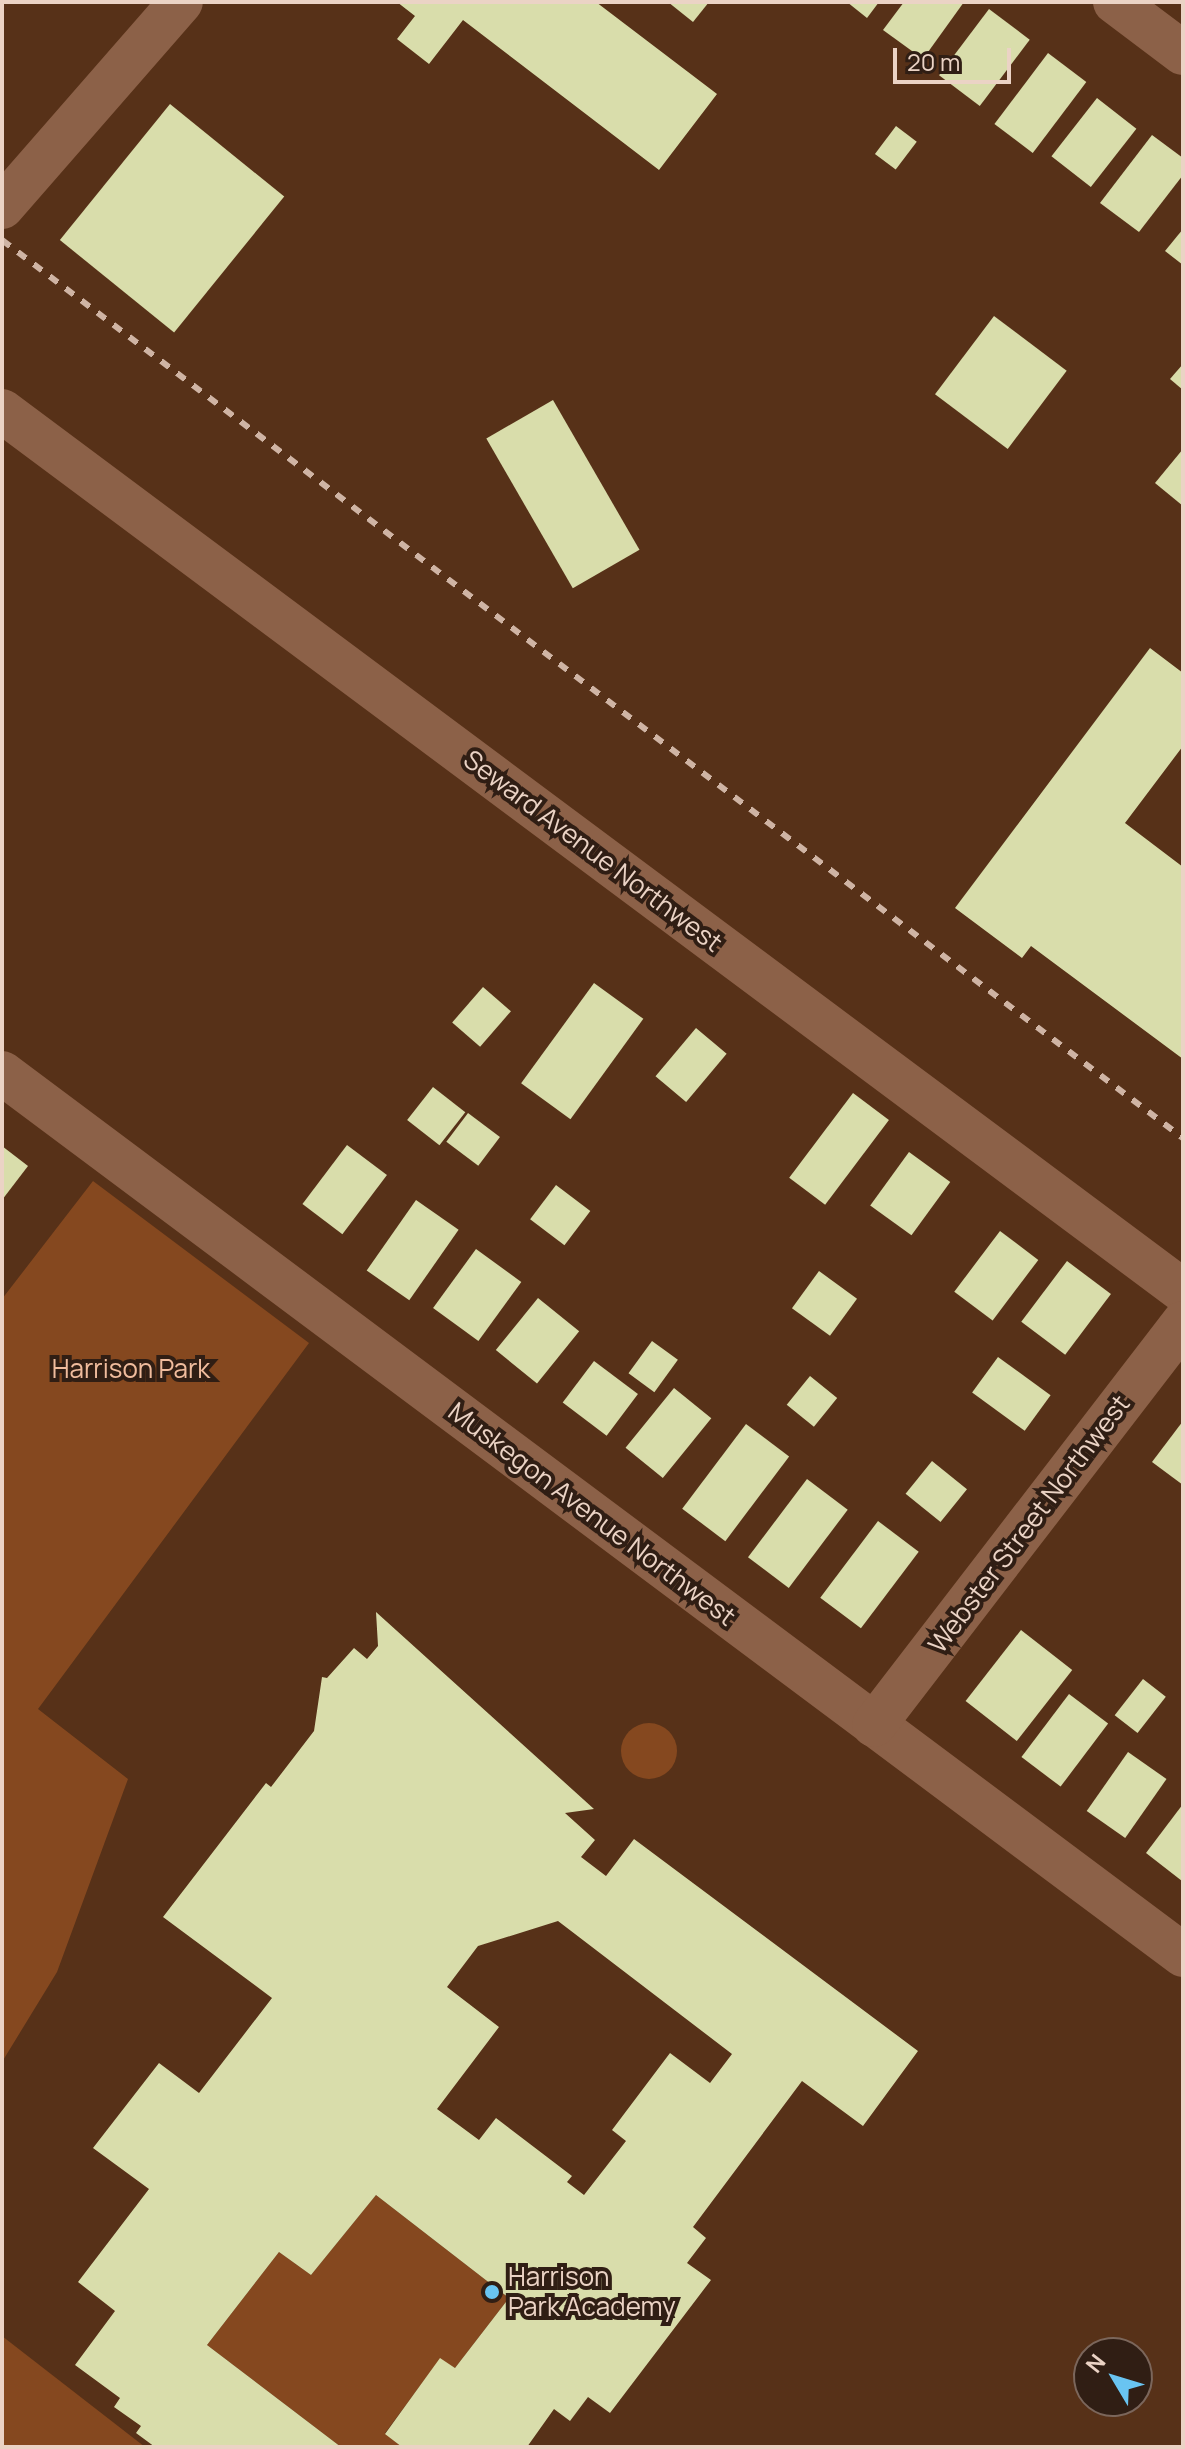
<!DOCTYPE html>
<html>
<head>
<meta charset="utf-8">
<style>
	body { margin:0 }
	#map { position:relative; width:1185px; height:2449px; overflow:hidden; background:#573118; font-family:Manrope,sans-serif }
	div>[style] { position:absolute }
	.green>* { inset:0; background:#85481f }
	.round { border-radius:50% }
	.building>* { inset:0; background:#d9ddab; transform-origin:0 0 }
	.minor>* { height:44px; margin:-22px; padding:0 22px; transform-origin:22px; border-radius:22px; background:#8c6148 }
	.rail>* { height:6px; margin-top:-3px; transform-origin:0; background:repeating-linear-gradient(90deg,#cfb4a4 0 10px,transparent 0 20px) }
	.dots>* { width:22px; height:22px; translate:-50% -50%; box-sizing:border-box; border:4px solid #301e14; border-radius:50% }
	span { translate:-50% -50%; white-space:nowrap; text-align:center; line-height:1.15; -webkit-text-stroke:8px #301e14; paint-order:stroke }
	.street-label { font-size:26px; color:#ebd3c5 }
	.park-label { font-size:26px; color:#f0bc9d }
	.poi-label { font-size:26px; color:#ebd3c5 }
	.left { translate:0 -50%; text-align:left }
	.frame { position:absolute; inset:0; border:4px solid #ebd3c5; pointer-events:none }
	.north { position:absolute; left:1073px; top:2337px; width:80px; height:80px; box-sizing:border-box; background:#301e14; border:2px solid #7b665b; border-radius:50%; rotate:308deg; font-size:22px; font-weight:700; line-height:32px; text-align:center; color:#ebd3c5 }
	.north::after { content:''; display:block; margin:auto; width:28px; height:36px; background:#69c4f1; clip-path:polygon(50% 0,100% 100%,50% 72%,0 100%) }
	.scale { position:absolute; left:893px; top:48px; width:118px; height:36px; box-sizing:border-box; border:4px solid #ebd3c5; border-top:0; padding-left:10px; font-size:24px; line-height:28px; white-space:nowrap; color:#ebd3c5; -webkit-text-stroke:6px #301e14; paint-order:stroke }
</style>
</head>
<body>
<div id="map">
	<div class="green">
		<div style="clip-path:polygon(93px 1181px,309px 1343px,38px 1709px,128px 1779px,57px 1972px,2px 2062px,2px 1299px)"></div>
		<div class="round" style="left:621px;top:1723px;width:56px;height:56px"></div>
		<div style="clip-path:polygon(376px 2195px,509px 2298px,455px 2368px,440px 2359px,385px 2433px,402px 2447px,341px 2447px,207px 2345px,279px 2252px,311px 2275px)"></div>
		<div style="clip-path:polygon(2px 2336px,145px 2447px,2px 2447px)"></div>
	</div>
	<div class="building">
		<div style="clip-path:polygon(397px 2px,596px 2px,717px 94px,659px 170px,463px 20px,429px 64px,397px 39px,415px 16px)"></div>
		<div style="clip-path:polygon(668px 2px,709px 2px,693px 22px)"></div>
		<div style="clip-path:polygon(847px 2px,879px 2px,867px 18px)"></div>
		<div style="clip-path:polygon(904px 2px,964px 2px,923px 59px,883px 30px)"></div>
		<div style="left:989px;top:9px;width:51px;height:83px;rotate:37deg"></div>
		<div style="left:1048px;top:53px;width:48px;height:89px;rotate:37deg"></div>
		<div style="left:1097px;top:98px;width:50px;height:74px;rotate:38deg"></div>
		<div style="left:170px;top:104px;width:147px;height:175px;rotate:39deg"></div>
		<div style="left:896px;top:126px;width:26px;height:35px;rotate:37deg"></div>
		<div style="clip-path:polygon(1152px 135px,1183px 158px,1183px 175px,1139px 232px,1100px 203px)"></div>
		<div style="clip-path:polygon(1183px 229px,1183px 265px,1165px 251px)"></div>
		<div style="left:994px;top:316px;width:91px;height:98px;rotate:37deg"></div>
		<div style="clip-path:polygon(1183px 364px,1183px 390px,1170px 379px)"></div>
		<div style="left:553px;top:400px;width:173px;height:77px;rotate:60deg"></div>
		<div style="clip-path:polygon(1183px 449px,1183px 506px,1155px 483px)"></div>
		<div style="clip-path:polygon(1150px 648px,1183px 673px,1183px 746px,1125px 823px,1183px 867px,1183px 1059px,1031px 946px,1022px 958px,955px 908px)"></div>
		<div style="left:594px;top:983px;width:61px;height:124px;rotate:36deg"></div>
		<div style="left:483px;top:987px;width:37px;height:47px;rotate:41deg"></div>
		<div style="left:696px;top:1028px;width:40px;height:63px;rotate:40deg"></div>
		<div style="left:433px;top:1087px;width:41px;height:42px;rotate:38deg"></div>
		<div style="left:853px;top:1093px;width:45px;height:106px;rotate:37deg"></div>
		<div style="left:468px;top:1113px;width:40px;height:36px;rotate:37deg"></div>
		<div style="left:347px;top:1145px;width:50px;height:74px;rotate:37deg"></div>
		<div style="clip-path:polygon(2px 1146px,28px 1166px,2px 1200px)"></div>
		<div style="left:909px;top:1152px;width:51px;height:66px;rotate:36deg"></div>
		<div style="left:556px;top:1185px;width:43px;height:43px;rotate:37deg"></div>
		<div style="left:416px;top:1200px;width:52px;height:86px;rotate:35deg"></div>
		<div style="left:1000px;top:1231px;width:48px;height:76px;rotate:37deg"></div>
		<div style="left:476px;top:1249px;width:56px;height:73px;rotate:36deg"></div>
		<div style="left:1067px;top:1261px;width:55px;height:76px;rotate:37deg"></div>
		<div style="left:819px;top:1271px;width:47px;height:46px;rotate:36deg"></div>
		<div style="left:538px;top:1298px;width:53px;height:67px;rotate:39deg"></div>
		<div style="left:652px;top:1341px;width:32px;height:40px;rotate:36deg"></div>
		<div style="left:998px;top:1357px;width:65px;height:44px;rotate:36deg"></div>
		<div style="left:594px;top:1361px;width:55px;height:52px;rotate:37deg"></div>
		<div style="left:810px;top:1376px;width:35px;height:37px;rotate:39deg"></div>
		<div style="left:674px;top:1388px;width:48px;height:77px;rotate:39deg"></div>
		<div style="clip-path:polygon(1183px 1421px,1183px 1485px,1152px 1462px)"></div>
		<div style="left:746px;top:1424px;width:54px;height:106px;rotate:37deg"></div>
		<div style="left:932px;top:1461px;width:45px;height:42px;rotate:39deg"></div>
		<div style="left:807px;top:1479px;width:51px;height:98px;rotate:37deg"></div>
		<div style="left:878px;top:1521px;width:51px;height:96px;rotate:37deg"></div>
		<div style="clip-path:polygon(evenodd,376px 1612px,594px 1809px,565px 1813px,595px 1840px,581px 1857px,606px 1876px,634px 1839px,918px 2051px,863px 2126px,802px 2081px,693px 2227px,706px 2238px,687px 2263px,711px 2280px,610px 2413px,588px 2397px,570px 2421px,554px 2409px,527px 2447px,402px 2447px,385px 2434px,440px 2358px,455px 2368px,509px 2298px,376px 2195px,311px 2275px,279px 2252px,207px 2345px,341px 2447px,155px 2447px,136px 2433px,141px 2426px,114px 2407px,120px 2398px,75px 2365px,115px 2311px,78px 2282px,149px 2189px,93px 2148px,159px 2063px,199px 2093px,272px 1998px,163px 1917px,266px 1783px,271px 1787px,314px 1731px,322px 1677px,327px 1678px,354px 1648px,367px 1659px,378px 1646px,376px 1612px,558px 1921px,732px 2054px,710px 2083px,670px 2053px,612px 2130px,626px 2141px,584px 2195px,567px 2182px,572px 2176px,496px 2118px,479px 2140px,437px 2109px,499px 2027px,447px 1987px,478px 1946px,558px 1921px)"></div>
		<div style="left:1021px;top:1630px;width:65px;height:90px;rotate:38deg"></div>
		<div style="left:1143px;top:1679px;width:29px;height:46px;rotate:38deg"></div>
		<div style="left:1069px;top:1694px;width:49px;height:79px;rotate:37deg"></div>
		<div style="left:1128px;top:1752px;width:47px;height:72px;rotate:35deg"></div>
		<div style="clip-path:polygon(1183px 1804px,1183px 1879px,1182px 1881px,1146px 1853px)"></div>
	</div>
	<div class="minor">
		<div style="left:1115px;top:2px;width:85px;rotate:36.9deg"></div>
		<div style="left:2px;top:207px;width:272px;rotate:-48.9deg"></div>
		<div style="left:2px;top:411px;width:1473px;rotate:36.69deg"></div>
		<div style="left:2px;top:1073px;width:1474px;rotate:36.75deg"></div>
		<div style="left:874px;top:1725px;width:507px;rotate:-52.45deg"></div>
	</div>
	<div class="rail">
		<div style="left:2px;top:240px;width:1484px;rotate:37.25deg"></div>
	</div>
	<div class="dots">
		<div style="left:492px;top:2292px;background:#69c4f1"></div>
	</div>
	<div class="street-label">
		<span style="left:593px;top:851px;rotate:37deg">Seward Avenue Northwest</span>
		<span style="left:592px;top:1514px;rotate:37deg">Muskegon Avenue Northwest</span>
		<span style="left:1029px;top:1524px;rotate:-53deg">Webster Street Northwest</span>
	</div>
	<div class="park-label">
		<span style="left:131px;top:1369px">Harrison Park</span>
	</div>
	<div class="poi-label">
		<span class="left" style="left:508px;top:2292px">Harrison<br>Park Academy</span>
	</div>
	<div class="frame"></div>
	<div class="north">N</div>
	<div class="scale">20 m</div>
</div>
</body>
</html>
